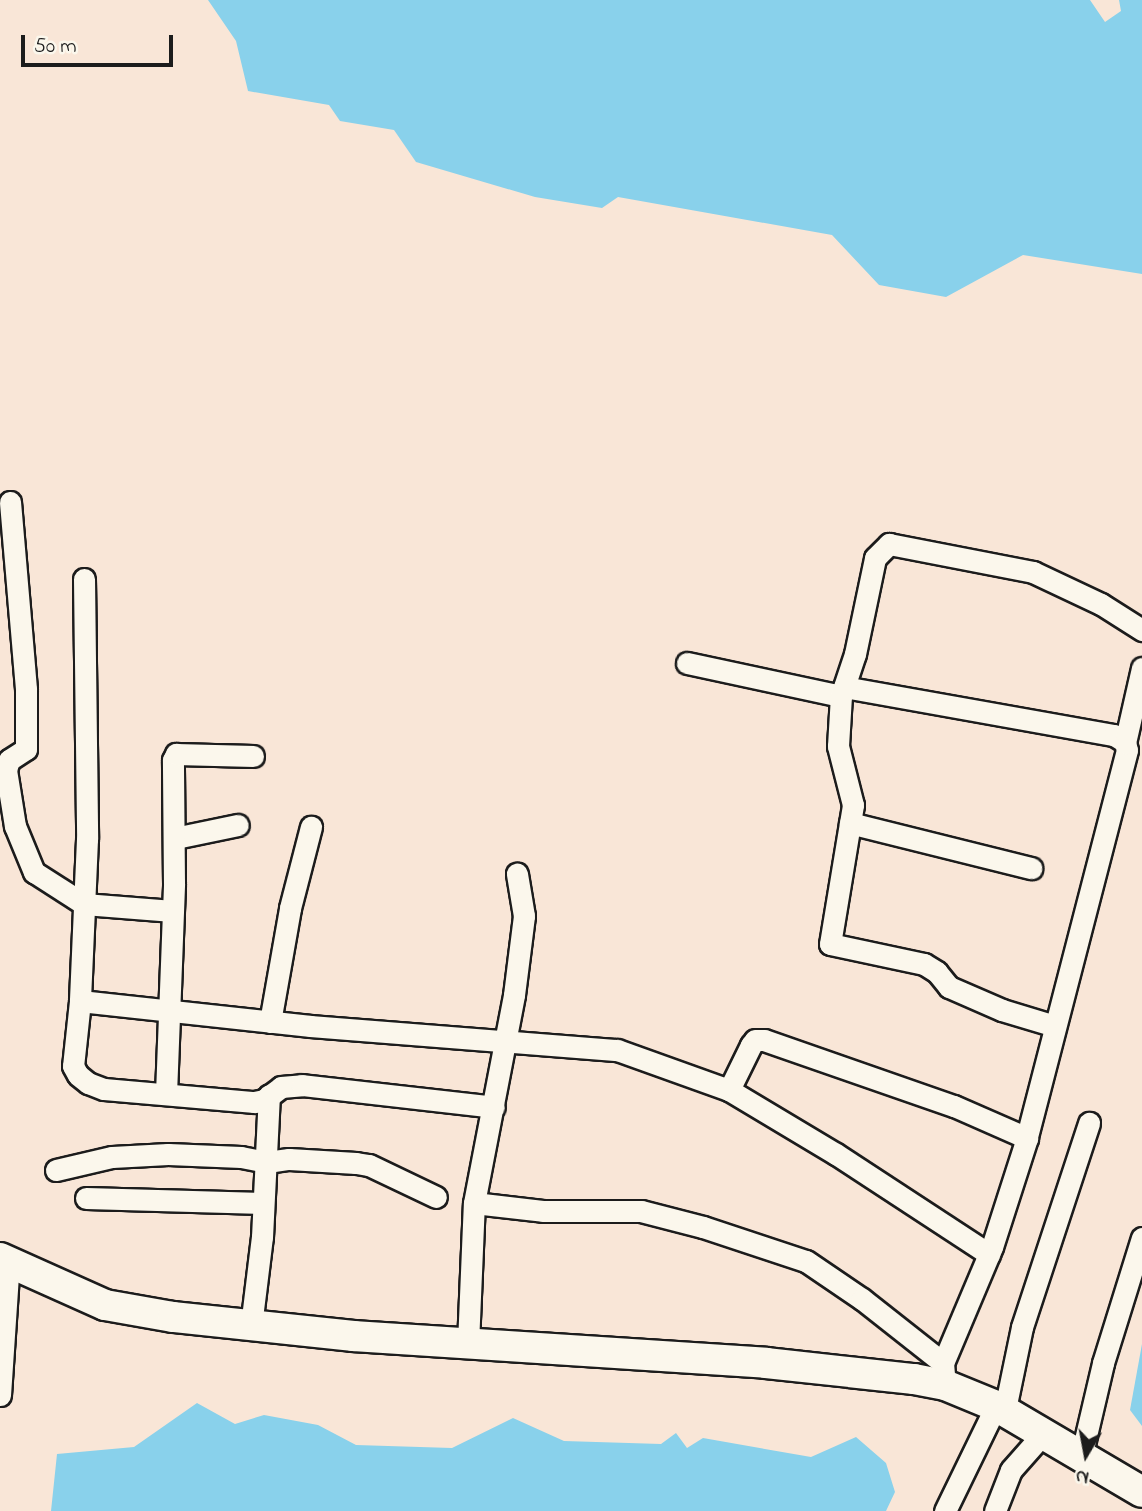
<!DOCTYPE html>
<html>
<head>
<meta charset="utf-8">
<style>
	body { margin:0 }
	#map { position:relative; width:1142px; height:1511px; overflow:hidden; background:#f9e6d7; font-family:"Indie Flower",sans-serif }
	div>[style] { position:absolute }
	.water>* { inset:0; background:#89d1eb }
	.roads { filter:drop-shadow(2px 0 #1c1c1c) drop-shadow(-2px 0 #1c1c1c) drop-shadow(0 2px #1c1c1c) drop-shadow(0 -2px #1c1c1c) }
	.street>* { height:21px; margin:-10.5px; padding:0 10.5px; transform-origin:10.5px; border-radius:10.5px; background:#fbf7ec }
	.secondary>* { height:30px; margin:-15px; padding:0 15px; transform-origin:15px; border-radius:15px; background:#fbf7ec }
	span { translate:-50% -50%; white-space:nowrap; text-align:center; line-height:1.15; -webkit-text-stroke:5px #fbf7ec; paint-order:stroke }
	.north { position:absolute; left:1051px; top:1420px; width:70px; height:70px; -webkit-text-stroke:5px #fbf7ec; paint-order:stroke; rotate:190deg; font-size:19px; font-weight:700; line-height:28px; text-align:center; color:#1c1c1c }
	.north::after { content:''; display:block; margin:auto; width:24px; height:32px; background:#1c1c1c; clip-path:polygon(50% 0,100% 100%,50% 72%,0 100%) }
	.scale { position:absolute; left:21px; top:35px; width:152px; height:32px; box-sizing:border-box; border:4px solid #1c1c1c; border-top:0; padding-left:9px; font-size:21px; line-height:24px; white-space:nowrap; color:#1c1c1c; -webkit-text-stroke:5px #fbf7ec; paint-order:stroke }
</style>
</head>
<body>
<div id="map">
	<div class="water">
		<div style="clip-path:polygon(208px 0,1090px 0,1105px 22px,1121px 11px,1119px 0,1142px 0,1142px 274px,1023px 255px,946px 297px,879px 285px,832px 235px,618px 197px,602px 208px,535px 197px,416px 162px,394px 130px,340px 121px,329px 105px,248px 91px,236px 41px)"></div>
		<div style="clip-path:polygon(1142px 1344px,1142px 1426px,1130px 1410px)"></div>
		<div style="clip-path:polygon(197px 1403px,235px 1424px,264px 1415px,318px 1425px,356px 1445px,452px 1448px,513px 1418px,564px 1441px,661px 1444px,676px 1433px,687px 1448px,703px 1438px,811px 1457px,856px 1437px,886px 1463px,895px 1492px,886px 1511px,51px 1511px,57px 1454px,134px 1447px)"></div>
	</div>
	<div class="roads">
		<div class="street">
			<div style="left:10px;top:502px;width:188px;rotate:85.1deg"></div>
			<div style="left:26px;top:689px;width:60px;rotate:90deg"></div>
			<div style="left:26px;top:749px;width:20px;rotate:147deg"></div>
			<div style="left:9px;top:760px;width:10px;rotate:107deg"></div>
			<div style="left:6px;top:770px;width:57px;rotate:80.9deg"></div>
			<div style="left:15px;top:826px;width:50px;rotate:67.6deg"></div>
			<div style="left:34px;top:872px;width:59px;rotate:32.6deg"></div>
			<div style="left:84px;top:904px;width:89px;rotate:4.5deg"></div>
			<div style="left:84px;top:579px;width:260px;rotate:89.3deg"></div>
			<div style="left:87px;top:839px;width:162px;rotate:92.5deg"></div>
			<div style="left:80px;top:1001px;width:232px;rotate:6.2deg"></div>
			<div style="left:311px;top:1026px;width:307px;rotate:4.5deg"></div>
			<div style="left:617px;top:1050px;width:119px;rotate:19.7deg"></div>
			<div style="left:729px;top:1090px;width:125px;rotate:30.9deg"></div>
			<div style="left:836px;top:1154px;width:183px;rotate:33.2deg"></div>
			<div style="left:687px;top:663px;width:157px;rotate:12.1deg"></div>
			<div style="left:844px;top:687px;width:274px;rotate:10.1deg"></div>
			<div style="left:1114px;top:735px;width:13px;rotate:32deg"></div>
			<div style="left:1125px;top:742px;width:8px;rotate:76deg"></div>
			<div style="left:1127px;top:750px;width:401px;rotate:104.5deg"></div>
			<div style="left:1027px;top:1138px;width:114px;rotate:107.8deg"></div>
			<div style="left:992px;top:1247px;width:126px;rotate:112.9deg"></div>
			<div style="left:943px;top:1363px;width:22px;rotate:85deg"></div>
			<div style="left:1125px;top:743px;width:77px;rotate:-77.2deg"></div>
			<div style="left:850px;top:823px;width:187px;rotate:14deg"></div>
			<div style="left:175px;top:838px;width:64px;rotate:-11.7deg"></div>
			<div style="left:80px;top:1001px;width:65px;rotate:96.1deg"></div>
			<div style="left:73px;top:1066px;width:10px;rotate:61deg"></div>
			<div style="left:78px;top:1075px;width:13px;rotate:39deg"></div>
			<div style="left:88px;top:1083px;width:17px;rotate:21deg"></div>
			<div style="left:104px;top:1089px;width:151px;rotate:5deg"></div>
			<div style="left:254px;top:1102px;width:10px;rotate:-11deg"></div>
			<div style="left:264px;top:1100px;width:21px;rotate:-37deg"></div>
			<div style="left:281px;top:1087px;width:21px;rotate:-5deg"></div>
			<div style="left:302px;top:1085px;width:193px;rotate:6.5deg"></div>
			<div style="left:270px;top:1022px;width:116px;rotate:-80deg"></div>
			<div style="left:290px;top:908px;width:84px;rotate:-75.5deg"></div>
			<div style="left:1055px;top:1026px;width:55px;rotate:-163.2deg"></div>
			<div style="left:1002px;top:1010px;width:58px;rotate:-156.5deg"></div>
			<div style="left:949px;top:987px;width:19px;rotate:-129deg"></div>
			<div style="left:937px;top:972px;width:15px;rotate:-148deg"></div>
			<div style="left:924px;top:964px;width:96px;rotate:-168deg"></div>
			<div style="left:830px;top:944px;width:141px;rotate:-80.6deg"></div>
			<div style="left:853px;top:805px;width:61px;rotate:-104.3deg"></div>
			<div style="left:838px;top:746px;width:50px;rotate:-86.6deg"></div>
			<div style="left:841px;top:696px;width:44px;rotate:-71.6deg"></div>
			<div style="left:855px;top:654px;width:98px;rotate:-78.2deg"></div>
			<div style="left:875px;top:558px;width:20px;rotate:-45deg"></div>
			<div style="left:889px;top:544px;width:147px;rotate:11deg"></div>
			<div style="left:1033px;top:572px;width:75px;rotate:25.2deg"></div>
			<div style="left:1101px;top:604px;width:49px;rotate:32.4deg"></div>
			<div style="left:729px;top:1090px;width:50px;rotate:-63.9deg"></div>
			<div style="left:751px;top:1045px;width:6px;rotate:-51deg"></div>
			<div style="left:755px;top:1040px;width:9px"></div>
			<div style="left:764px;top:1040px;width:201px;rotate:19.2deg"></div>
			<div style="left:954px;top:1106px;width:80px;rotate:23.7deg"></div>
			<div style="left:166px;top:1094px;width:211px;rotate:-87.8deg"></div>
			<div style="left:174px;top:883px;width:123px;rotate:-90.5deg"></div>
			<div style="left:173px;top:760px;width:7px;rotate:-63deg"></div>
			<div style="left:176px;top:754px;width:77px;rotate:1.5deg"></div>
			<div style="left:56px;top:1170px;width:57px;rotate:-13.1deg"></div>
			<div style="left:112px;top:1157px;width:56px;rotate:-3.1deg"></div>
			<div style="left:168px;top:1154px;width:73px;rotate:2.4deg"></div>
			<div style="left:241px;top:1157px;width:26px;rotate:11deg"></div>
			<div style="left:267px;top:1162px;width:22px;rotate:-8deg"></div>
			<div style="left:289px;top:1159px;width:67px;rotate:3.4deg"></div>
			<div style="left:356px;top:1163px;width:13px;rotate:9deg"></div>
			<div style="left:369px;top:1165px;width:74px;rotate:25.5deg"></div>
			<div style="left:86px;top:1198px;width:177px;rotate:1.6deg"></div>
			<div style="left:474px;top:1203px;width:69px;rotate:6.6deg"></div>
			<div style="left:543px;top:1211px;width:98px"></div>
			<div style="left:641px;top:1211px;width:64px;rotate:14.5deg"></div>
			<div style="left:703px;top:1227px;width:108px;rotate:18.3deg"></div>
			<div style="left:806px;top:1261px;width:68px;rotate:34.2deg"></div>
			<div style="left:862px;top:1299px;width:103px;rotate:38.3deg"></div>
			<div style="left:251px;top:1326px;width:90px;rotate:-83deg"></div>
			<div style="left:262px;top:1237px;width:142px;rotate:-87.2deg"></div>
			<div style="left:468px;top:1344px;width:141px;rotate:-87.6deg"></div>
			<div style="left:474px;top:1203px;width:212px;rotate:-79.1deg"></div>
			<div style="left:514px;top:995px;width:80px;rotate:-82.8deg"></div>
			<div style="left:524px;top:916px;width:43px;rotate:-99.5deg"></div>
			<div style="left:0;top:1395px;width:134px;rotate:-86.2deg"></div>
			<div style="left:1004px;top:1414px;width:89px;rotate:-78.3deg"></div>
			<div style="left:1022px;top:1327px;width:215px;rotate:-71.8deg"></div>
			<div style="left:1081px;top:1457px;width:97px;rotate:-76.8deg"></div>
			<div style="left:1103px;top:1363px;width:131px;rotate:-72.7deg"></div>
			<div style="left:945px;top:1511px;width:117px;rotate:-64.1deg"></div>
			<div style="left:995px;top:1511px;width:44px;rotate:-68.7deg"></div>
			<div style="left:1011px;top:1470px;width:47px;rotate:-48.5deg"></div>
		</div>
		<div class="secondary">
			<div style="left:0;top:1258px;width:115px;rotate:24.1deg"></div>
			<div style="left:105px;top:1305px;width:69px;rotate:10deg"></div>
			<div style="left:173px;top:1317px;width:181px;rotate:6deg"></div>
			<div style="left:353px;top:1336px;width:414px;rotate:3.7deg"></div>
			<div style="left:766px;top:1363px;width:149px;rotate:6.2deg"></div>
			<div style="left:914px;top:1379px;width:32px;rotate:11deg"></div>
			<div style="left:945px;top:1385px;width:55px;rotate:22.4deg"></div>
			<div style="left:996px;top:1406px;width:169px;rotate:30.5deg"></div>
		</div>
	</div>
	<div class="north">N</div>
	<div class="scale">50 m</div>
</div>
</body>
</html>
